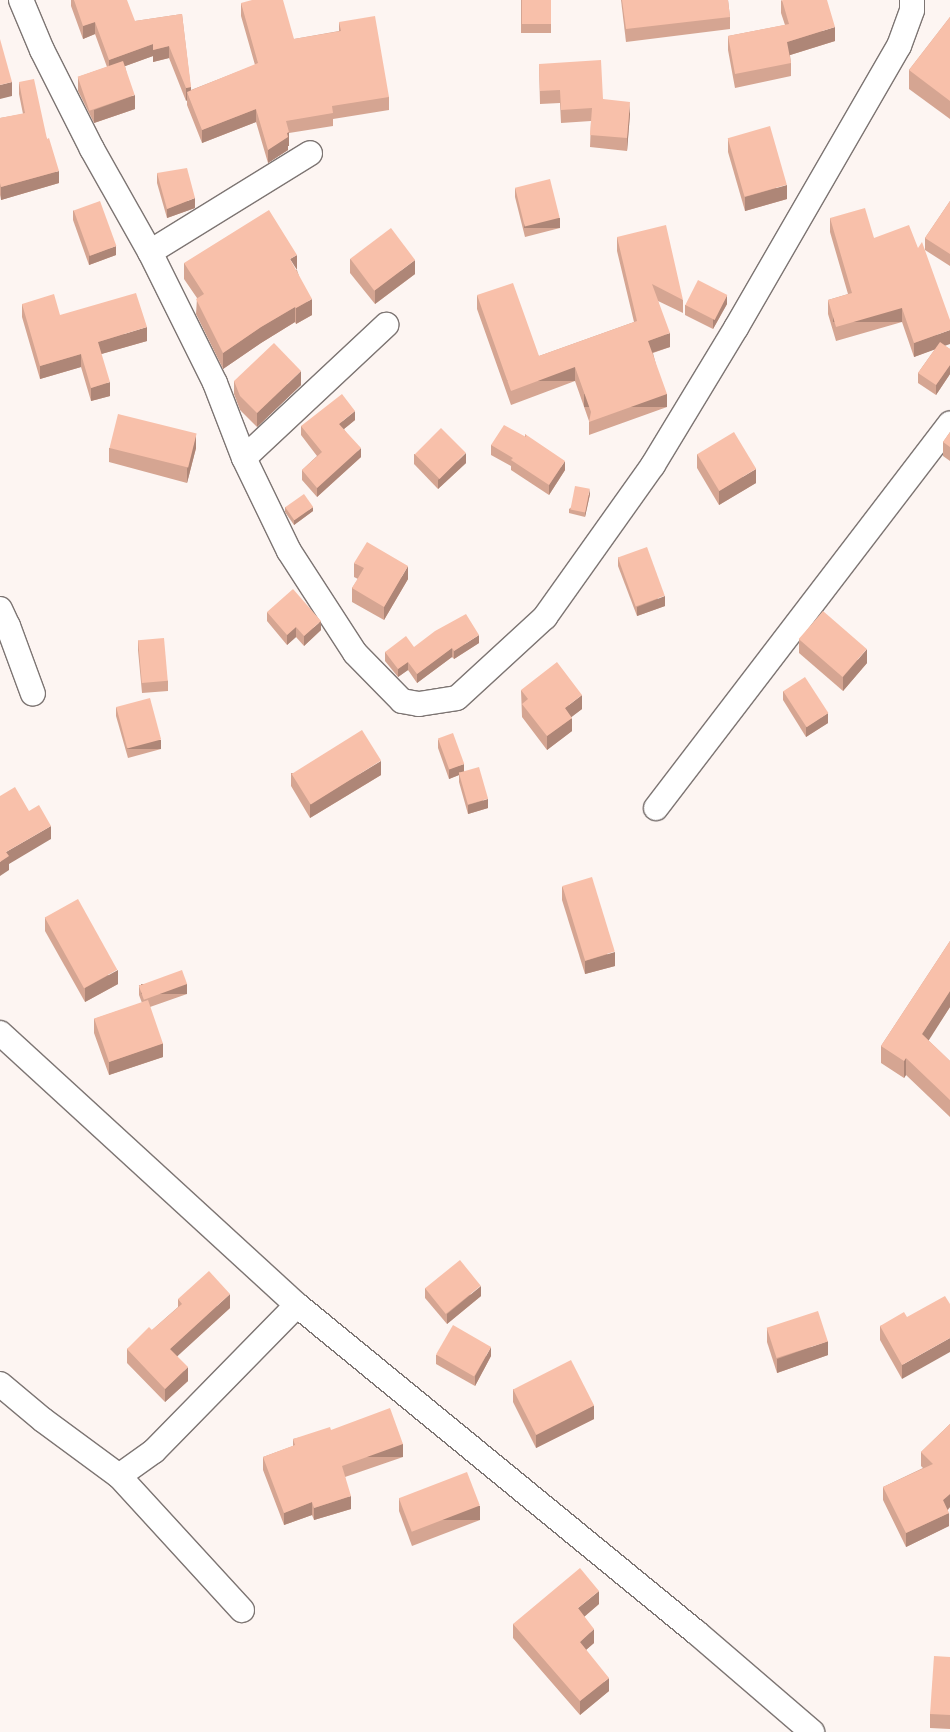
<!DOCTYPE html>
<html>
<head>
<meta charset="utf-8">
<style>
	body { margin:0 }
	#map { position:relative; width:950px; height:1732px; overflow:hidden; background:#fdf5f2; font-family:Arial,sans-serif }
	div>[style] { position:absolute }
	.roads { filter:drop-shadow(1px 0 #7d7573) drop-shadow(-1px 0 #7d7573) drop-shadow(0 1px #7d7573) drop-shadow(0 -1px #7d7573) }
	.street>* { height:24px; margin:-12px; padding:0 12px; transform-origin:12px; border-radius:12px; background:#fff }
	.wall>* { inset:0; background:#d5a592; transform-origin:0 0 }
	.shaded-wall>* { inset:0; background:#ae8677; transform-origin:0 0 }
	.building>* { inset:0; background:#f8c0aa; transform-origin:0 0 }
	span { translate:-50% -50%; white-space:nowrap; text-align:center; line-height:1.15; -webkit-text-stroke:4px #fdf5f2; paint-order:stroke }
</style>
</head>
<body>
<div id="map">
	<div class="roads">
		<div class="street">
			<div style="left:21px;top:0;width:54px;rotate:67.2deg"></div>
			<div style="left:42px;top:50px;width:111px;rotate:63.2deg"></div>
			<div style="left:92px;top:149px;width:118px;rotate:60.6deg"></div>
			<div style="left:150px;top:252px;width:146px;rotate:63.6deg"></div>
			<div style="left:215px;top:383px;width:80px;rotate:68.9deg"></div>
			<div style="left:244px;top:458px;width:103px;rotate:64.2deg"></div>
			<div style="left:289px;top:551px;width:121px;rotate:57.1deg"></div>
			<div style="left:355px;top:653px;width:67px;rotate:45.6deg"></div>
			<div style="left:402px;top:701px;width:17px;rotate:10deg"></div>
			<div style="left:419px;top:704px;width:38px;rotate:-9deg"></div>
			<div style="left:457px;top:698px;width:120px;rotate:-42.6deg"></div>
			<div style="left:545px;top:617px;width:186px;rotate:-54.6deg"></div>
			<div style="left:653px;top:465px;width:160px;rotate:-58.8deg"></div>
			<div style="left:736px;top:328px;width:326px;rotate:-60deg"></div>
			<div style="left:899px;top:46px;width:38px;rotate:-70deg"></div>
			<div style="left:912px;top:10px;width:10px;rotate:-90deg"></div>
			<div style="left:150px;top:252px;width:188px;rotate:-31.7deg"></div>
			<div style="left:244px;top:458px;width:195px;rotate:-43.1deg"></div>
			<div style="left:0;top:609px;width:19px;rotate:65deg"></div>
			<div style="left:8px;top:626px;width:72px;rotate:69.8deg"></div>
			<div style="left:656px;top:808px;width:484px;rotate:-52.6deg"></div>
			<div style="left:0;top:1033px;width:403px;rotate:42.5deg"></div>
			<div style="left:297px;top:1305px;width:517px;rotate:39.35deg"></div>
			<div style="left:697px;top:1633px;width:152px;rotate:40.7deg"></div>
			<div style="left:0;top:1384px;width:56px;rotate:39.9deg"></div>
			<div style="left:43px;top:1420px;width:94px;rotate:36.4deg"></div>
			<div style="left:119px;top:1476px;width:182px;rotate:47.5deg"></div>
			<div style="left:119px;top:1476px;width:43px;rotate:-35.5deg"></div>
			<div style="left:154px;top:1451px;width:204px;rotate:-45.6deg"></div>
		</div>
	</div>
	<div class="wall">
		<div style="clip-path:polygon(71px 0,74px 0,135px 21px,182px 14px,191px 90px,255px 65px,241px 16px,241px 3px,294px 39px,339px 31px,339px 22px,389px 97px,389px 110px,333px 119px,333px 126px,289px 133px,289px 146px,288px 146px,288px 150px,268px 163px,256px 122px,202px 143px,187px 105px,187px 100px,186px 101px,169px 58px,153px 62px,153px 56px,125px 66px,135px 109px,94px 123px,78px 91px,78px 77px,107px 67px,95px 34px,83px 39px,71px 6px)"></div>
		<div style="left:521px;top:0;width:30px;height:33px"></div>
		<div style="clip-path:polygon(621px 0,728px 0,730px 17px,730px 29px,626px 42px)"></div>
		<div style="clip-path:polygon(781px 0,835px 41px,790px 55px,791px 63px,791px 76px,735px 88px,728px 50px,728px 36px,785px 25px,781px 13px)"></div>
		<div style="clip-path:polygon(950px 17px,950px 119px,909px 89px,909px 70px)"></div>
		<div style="clip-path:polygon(539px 64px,630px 114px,627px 151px,590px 147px,591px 121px,561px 123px,560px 103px,540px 104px)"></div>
		<div style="clip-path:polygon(19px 82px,47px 139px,59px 183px,1px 200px,0 195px,0 118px,23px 114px,19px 94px)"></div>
		<div style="clip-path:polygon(728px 138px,787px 199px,745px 211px,728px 152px)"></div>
		<div style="clip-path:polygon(157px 173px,195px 208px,167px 218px,157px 183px)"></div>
		<div style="clip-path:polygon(515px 188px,560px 228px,525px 237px,515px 197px)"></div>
		<div style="clip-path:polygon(950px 201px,950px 266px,925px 250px,925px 238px)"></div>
		<div style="clip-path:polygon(73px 210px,116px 255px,89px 265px,73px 220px)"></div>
		<div style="clip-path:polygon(830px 218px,874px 238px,945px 346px,950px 349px,950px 374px,936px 395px,918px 383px,918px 373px,935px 349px,914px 357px,902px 322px,836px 341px,828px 314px,828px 300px,848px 294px,830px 232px)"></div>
		<div style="clip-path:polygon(617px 237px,683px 300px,683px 313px,658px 301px,670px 347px,653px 353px,667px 407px,589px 435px,589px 421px,575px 381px,511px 405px,477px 309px,477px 295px,539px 356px,634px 322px,617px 251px)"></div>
		<div style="clip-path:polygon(350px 259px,415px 274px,375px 304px,350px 273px)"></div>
		<div style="clip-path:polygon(184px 263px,297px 270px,312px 315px,296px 324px,295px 322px,261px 343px,223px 369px,196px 314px,197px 298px,184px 279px)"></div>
		<div style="clip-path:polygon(22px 304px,60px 315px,147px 341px,101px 354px,110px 396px,91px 401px,81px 367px,40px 379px,22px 317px)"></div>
		<div style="clip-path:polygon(727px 304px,713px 329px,685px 315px,685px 305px)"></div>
		<div style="clip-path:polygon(234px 381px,301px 385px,257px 427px,240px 410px,234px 394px)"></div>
		<div style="clip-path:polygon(355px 420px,344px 429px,361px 457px,317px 497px,302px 480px,302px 470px,317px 456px,301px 435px,301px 426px)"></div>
		<div style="clip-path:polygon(950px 432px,950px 461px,943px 456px,943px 442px)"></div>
		<div style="clip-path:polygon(525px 434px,565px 470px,549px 495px,511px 470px,511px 466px,491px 455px,491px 445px,525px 437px)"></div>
		<div style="clip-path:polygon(109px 448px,196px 448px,187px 483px,109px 462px)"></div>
		<div style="clip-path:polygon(414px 454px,466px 463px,438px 489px,414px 464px)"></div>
		<div style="clip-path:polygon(697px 454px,756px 483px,719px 505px,697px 468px)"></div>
		<div style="clip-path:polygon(590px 494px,585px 517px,569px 513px,569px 509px)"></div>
		<div style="clip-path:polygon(285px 507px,313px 511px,294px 525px,285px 512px)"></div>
		<div style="clip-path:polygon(618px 557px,665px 606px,637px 616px,618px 566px)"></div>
		<div style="clip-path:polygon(354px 563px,408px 579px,384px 620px,352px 602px,352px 588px,358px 579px,354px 577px)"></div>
		<div style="clip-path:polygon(267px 612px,321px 630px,304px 646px,296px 637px,287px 645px,267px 621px)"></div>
		<div style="clip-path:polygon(799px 639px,867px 663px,843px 691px,799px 653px)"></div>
		<div style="clip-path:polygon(138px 640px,168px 681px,168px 691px,142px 693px,138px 650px)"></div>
		<div style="clip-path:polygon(479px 643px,454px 659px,452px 657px,417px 683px,408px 670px,398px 677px,385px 661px,385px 652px,414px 647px)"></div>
		<div style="clip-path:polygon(521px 690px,582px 709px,571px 717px,572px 731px,547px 750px,522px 717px)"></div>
		<div style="clip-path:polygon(783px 691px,828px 723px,806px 737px,783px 700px)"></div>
		<div style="clip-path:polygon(116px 707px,161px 749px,128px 758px,116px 716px)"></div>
		<div style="clip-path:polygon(438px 739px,464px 771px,488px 808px,468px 814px,459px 782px,459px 775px,449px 779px,438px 748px)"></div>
		<div style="clip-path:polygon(291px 773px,381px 775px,310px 818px,291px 786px)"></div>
		<div style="clip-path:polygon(562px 886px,615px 966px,585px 974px,562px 900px)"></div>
		<div style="clip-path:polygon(45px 917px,118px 984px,85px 1002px,45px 931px)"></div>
		<div style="clip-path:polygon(950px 941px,950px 1007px,928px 1040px,950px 1061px,950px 1117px,906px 1075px,904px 1078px,881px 1063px,881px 1046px)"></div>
		<div style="clip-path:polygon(139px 985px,187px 994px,150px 1007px,163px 1057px,109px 1075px,94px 1033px,94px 1019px,142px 1003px,139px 995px)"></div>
		<div style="clip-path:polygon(425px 1288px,481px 1296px,447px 1324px,425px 1298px)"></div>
		<div style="clip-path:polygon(178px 1299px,230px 1308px,177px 1356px,188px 1381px,165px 1402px,127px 1363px,127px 1349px,152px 1330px,178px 1307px)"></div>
		<div style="clip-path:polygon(907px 1317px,902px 1379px,880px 1340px,880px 1326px)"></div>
		<div style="clip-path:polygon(767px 1328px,828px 1355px,777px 1373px,767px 1342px)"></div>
		<div style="clip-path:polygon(436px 1355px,491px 1356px,475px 1386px,436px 1364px)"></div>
		<div style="clip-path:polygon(513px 1389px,594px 1419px,536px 1448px,513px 1402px)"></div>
		<div style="clip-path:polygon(950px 1424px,950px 1507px,948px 1510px,949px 1526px,906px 1547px,883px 1500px,883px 1487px,923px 1468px,921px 1466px,921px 1452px)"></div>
		<div style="clip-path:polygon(331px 1430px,403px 1457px,345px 1477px,351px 1509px,314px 1520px,312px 1515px,284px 1525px,263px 1470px,263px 1457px,293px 1446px,293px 1439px)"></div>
		<div style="clip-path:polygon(399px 1498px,480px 1520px,412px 1546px,399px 1511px)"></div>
		<div style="clip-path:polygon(599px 1604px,584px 1617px,594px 1643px,586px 1650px,609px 1691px,580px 1715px,513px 1638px,513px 1624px)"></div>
		<div style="clip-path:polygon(950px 1657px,950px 1729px,930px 1728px,930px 1714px)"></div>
	</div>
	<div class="shaded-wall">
		<div style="clip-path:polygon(95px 22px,95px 34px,83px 39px,83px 26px)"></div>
		<div style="clip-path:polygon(835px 27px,835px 41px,787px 56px,787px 42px)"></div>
		<div style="clip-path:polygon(153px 44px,153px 56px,109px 72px,109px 60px)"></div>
		<div style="clip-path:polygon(169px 46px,169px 58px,153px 62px,153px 50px)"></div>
		<div style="clip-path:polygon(12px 82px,12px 96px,0 99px,0 85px)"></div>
		<div style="clip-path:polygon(191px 87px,191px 99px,187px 92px,187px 100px,186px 101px,186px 88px)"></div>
		<div style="clip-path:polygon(135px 95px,135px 109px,94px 123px,94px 110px)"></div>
		<div style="clip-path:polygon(630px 102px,630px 114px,627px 151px,627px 138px)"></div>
		<div style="clip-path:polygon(256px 109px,256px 122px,202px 143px,202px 130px)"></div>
		<div style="clip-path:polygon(289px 132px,289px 146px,288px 146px,288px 150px,268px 163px,268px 150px,287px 133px)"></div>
		<div style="clip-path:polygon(59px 171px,59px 183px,1px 200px,1px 187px)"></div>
		<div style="clip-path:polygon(787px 185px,787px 199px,745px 211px,745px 197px)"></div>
		<div style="clip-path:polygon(195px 198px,195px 208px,167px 218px,167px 209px)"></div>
		<div style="left:560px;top:218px;width:10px;height:36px;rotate:90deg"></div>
		<div style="clip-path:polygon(116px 246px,116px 255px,89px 265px,89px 256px)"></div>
		<div style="clip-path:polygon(297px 255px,297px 270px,290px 259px)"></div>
		<div style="clip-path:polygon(415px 260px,415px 274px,375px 304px,375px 290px)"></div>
		<div style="clip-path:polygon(727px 295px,727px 304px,713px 329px,713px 320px)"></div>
		<div style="clip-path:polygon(312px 299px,312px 315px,296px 324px,296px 308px)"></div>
		<div style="clip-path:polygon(295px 307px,295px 322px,261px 343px,223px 369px,223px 353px,261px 327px)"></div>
		<div style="left:902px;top:308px;width:14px;height:69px;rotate:90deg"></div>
		<div style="clip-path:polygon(147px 327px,147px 341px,98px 355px,98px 342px)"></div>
		<div style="clip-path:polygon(950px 330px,950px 344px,914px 357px,914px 343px)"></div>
		<div style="clip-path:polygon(670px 333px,670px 347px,648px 354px,648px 341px)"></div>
		<div style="clip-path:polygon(81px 354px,81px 367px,40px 379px,40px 366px)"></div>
		<div style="clip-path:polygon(950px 365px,950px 374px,936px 395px,936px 385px)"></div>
		<div style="left:575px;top:367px;width:14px;height:68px;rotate:90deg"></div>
		<div style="clip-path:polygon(301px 371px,301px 385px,257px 427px,257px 413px)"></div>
		<div style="clip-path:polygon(110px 382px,110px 396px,91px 401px,91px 388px)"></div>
		<div style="left:667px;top:394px;width:13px;height:83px;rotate:90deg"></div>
		<div style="clip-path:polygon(355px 411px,355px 420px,339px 433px,339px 424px)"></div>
		<div style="clip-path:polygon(196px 434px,196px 448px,187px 483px,187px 469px)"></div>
		<div style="clip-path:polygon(361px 448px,361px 457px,317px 497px,317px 488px)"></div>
		<div style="clip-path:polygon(466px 453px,466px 463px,438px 489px,438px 480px)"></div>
		<div style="clip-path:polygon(565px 461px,565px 470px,549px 495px,549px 485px)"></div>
		<div style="clip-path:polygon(756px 469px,756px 483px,719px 505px,719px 491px)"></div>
		<div style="clip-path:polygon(590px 489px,590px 494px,585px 517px,585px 512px)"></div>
		<div style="clip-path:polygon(313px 507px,313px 511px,294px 525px,294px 520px)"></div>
		<div style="clip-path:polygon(408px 566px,408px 579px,384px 620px,384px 607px)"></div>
		<div style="clip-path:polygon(665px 596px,665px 606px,637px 616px,637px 607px)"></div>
		<div style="clip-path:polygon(321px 621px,321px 630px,304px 646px,304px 636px)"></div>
		<div style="clip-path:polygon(296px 627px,296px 637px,287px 645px,287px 635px)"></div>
		<div style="clip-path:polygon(479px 635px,479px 643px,454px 659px,454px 651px)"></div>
		<div style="clip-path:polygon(452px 648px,452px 657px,417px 683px,417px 674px)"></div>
		<div style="clip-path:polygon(867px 649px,867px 663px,843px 691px,843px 677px)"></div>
		<div style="clip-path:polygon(408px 662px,408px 670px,398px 677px,398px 669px)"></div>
		<div style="clip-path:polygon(582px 695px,582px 709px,565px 722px,565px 708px)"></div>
		<div style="clip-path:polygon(828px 713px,828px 723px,806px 737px,806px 727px)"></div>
		<div style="clip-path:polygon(572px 718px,572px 731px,547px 750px,547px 736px)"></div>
		<div style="left:161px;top:740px;width:9px;height:34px;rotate:90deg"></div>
		<div style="clip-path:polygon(381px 761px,381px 775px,310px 818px,310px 804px)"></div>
		<div style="clip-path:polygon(464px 764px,464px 773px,459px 772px,459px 775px,449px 779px,449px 769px)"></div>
		<div style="clip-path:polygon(488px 799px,488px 808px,468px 814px,468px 805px)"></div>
		<div style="clip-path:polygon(51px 826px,51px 839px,9px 864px,9px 870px,0 876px,0 862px,6px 852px)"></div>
		<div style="clip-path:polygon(615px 952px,615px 966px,585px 974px,585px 961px)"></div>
		<div style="clip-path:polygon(118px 970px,118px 984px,85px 1002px,85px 988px)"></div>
		<div style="left:187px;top:984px;width:10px;height:46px;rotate:90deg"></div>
		<div style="clip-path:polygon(950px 991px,950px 1007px,922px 1051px,922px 1034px)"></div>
		<div style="clip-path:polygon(163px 1043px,163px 1057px,109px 1075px,109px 1062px)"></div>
		<div style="clip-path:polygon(906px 1058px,906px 1075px,904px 1078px,904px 1061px)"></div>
		<div style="clip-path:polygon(481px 1286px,481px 1296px,447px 1324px,447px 1314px)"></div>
		<div style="clip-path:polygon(230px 1294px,230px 1308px,170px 1363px,170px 1349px)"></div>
		<div style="clip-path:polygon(950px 1338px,950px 1352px,902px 1379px,902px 1365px)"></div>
		<div style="clip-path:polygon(828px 1341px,828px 1355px,777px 1373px,777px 1359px)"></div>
		<div style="clip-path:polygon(491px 1347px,491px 1356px,475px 1386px,475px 1376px)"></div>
		<div style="clip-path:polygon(188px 1367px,188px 1381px,165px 1402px,165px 1389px)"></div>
		<div style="clip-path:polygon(594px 1405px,594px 1419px,536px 1448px,536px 1434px)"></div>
		<div style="left:403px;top:1444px;width:13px;height:65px;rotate:90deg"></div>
		<div style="clip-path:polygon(950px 1494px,950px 1507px,943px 1514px,943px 1500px)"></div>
		<div style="clip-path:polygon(351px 1496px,351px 1509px,314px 1520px,314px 1508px)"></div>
		<div style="clip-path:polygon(312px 1502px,312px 1515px,284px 1525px,284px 1513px)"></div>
		<div style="left:480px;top:1506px;width:14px;height:73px;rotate:90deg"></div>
		<div style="clip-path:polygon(949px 1513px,949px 1526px,906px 1547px,906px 1533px)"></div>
		<div style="clip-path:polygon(599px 1591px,599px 1604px,578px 1622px,578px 1608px)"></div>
		<div style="clip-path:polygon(594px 1629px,594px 1643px,580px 1655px,580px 1642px)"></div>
		<div style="clip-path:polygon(609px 1678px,609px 1691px,580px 1715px,580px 1701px)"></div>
	</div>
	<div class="building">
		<div style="clip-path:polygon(74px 0,127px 0,135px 21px,182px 14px,191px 87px,186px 88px,169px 46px,153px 50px,153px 44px,109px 60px,95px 22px,83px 26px)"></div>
		<div style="clip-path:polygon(252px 0,283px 0,294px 39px,341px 31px,339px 22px,375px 16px,389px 97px,332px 106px,333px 113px,286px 121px,289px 132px,287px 133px,288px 137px,268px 150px,256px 109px,202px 130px,187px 92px,258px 63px,241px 3px)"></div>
		<div style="left:522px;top:0;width:29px;height:24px"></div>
		<div style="clip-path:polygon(622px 0,728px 0,730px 17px,626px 29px)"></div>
		<div style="clip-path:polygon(782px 0,827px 0,835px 27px,787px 42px,791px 63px,735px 74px,728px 36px,789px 24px)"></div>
		<div style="clip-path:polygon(950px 17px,950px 101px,909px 70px)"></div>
		<div style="clip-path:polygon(0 39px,12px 82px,0 85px)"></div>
		<div style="clip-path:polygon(601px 60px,603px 99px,630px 102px,627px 138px,590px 135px,592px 108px,561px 110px,560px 90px,540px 91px,539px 64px)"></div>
		<div style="left:123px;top:61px;width:36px;height:48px;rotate:71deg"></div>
		<div style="clip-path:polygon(34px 79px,47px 139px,49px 138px,59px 171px,1px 187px,0 183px,0 118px,25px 113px,19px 82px)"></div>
		<div style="left:770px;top:126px;width:61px;height:44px;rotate:74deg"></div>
		<div style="clip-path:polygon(187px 168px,195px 198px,167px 209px,157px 173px)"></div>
		<div style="left:550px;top:179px;width:40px;height:36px;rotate:76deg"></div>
		<div style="left:100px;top:201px;width:48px;height:28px;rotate:70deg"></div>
		<div style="clip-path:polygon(950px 201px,950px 254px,925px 238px)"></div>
		<div style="clip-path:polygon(865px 208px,874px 238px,909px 225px,918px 248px,922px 242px,950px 320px,950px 330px,914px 343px,902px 308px,836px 327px,828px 300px,852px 293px,830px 218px)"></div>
		<div style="clip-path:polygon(269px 210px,297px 255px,290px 259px,312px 299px,296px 308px,295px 307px,261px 327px,223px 353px,196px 299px,204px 294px,184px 263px)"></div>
		<div style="clip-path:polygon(666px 225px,683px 300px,652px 284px,670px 333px,648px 341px,667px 394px,589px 422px,591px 412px,575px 367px,511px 391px,477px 295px,513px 283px,539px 356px,637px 321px,617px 237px)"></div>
		<div style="left:391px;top:228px;width:40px;height:51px;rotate:53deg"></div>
		<div style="left:698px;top:280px;width:33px;height:28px;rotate:27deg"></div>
		<div style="clip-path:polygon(136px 293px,147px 327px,98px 342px,110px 382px,91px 388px,81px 354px,40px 366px,22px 304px,54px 294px,60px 315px)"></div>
		<div style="clip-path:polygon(940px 342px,950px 349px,950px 365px,936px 385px,918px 373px)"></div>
		<div style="clip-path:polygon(274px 343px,301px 371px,257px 413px,240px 396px,234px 381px)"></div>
		<div style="clip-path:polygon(342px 394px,355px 411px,339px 424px,361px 448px,317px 488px,302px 470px,322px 452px,301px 426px)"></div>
		<div style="left:118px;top:414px;width:81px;height:35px;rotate:14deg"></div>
		<div style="clip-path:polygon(504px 425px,526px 437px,525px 434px,565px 461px,549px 485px,511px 460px,513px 458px,491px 445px)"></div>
		<div style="left:441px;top:428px;width:35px;height:37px;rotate:45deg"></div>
		<div style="left:734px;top:432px;width:43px;height:43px;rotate:59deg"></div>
		<div style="clip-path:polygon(950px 432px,950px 447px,943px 442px)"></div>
		<div style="left:575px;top:486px;width:15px;height:24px;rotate:11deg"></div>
		<div style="left:304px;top:494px;width:16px;height:23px;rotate:55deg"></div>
		<div style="clip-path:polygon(367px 542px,408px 566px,384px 607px,352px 588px,364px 568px,354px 563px)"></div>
		<div style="left:647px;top:547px;width:52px;height:31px;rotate:70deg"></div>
		<div style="clip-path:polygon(293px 589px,321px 621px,304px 636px,296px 627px,287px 635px,267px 612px)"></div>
		<div style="left:823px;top:611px;width:58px;height:37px;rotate:41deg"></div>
		<div style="clip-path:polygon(466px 614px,479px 635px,454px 651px,452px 648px,417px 674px,408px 662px,398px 669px,385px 652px,406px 636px,414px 647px,435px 631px)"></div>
		<div style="left:164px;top:638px;width:43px;height:26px;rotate:85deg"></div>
		<div style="clip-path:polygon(557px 662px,582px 695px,565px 708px,572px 718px,547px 736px,522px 704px,528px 699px,521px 690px)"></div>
		<div style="left:805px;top:677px;width:43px;height:26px;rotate:57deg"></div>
		<div style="left:150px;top:698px;width:43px;height:35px;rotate:75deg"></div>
		<div style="left:362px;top:730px;width:36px;height:83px;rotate:58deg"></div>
		<div style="left:453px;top:733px;width:33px;height:16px;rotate:70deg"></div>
		<div style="left:479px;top:767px;width:33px;height:21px;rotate:74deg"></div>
		<div style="clip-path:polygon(15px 787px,29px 811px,39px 805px,51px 826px,6px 852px,9px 856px,0 862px,0 796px)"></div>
		<div style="left:592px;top:877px;width:78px;height:31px;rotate:73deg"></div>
		<div style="left:78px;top:899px;width:81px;height:38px;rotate:61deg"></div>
		<div style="clip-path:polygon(950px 941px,950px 991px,922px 1034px,950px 1061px,950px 1100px,906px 1058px,904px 1061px,881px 1046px)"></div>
		<div style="left:182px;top:970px;width:15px;height:46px;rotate:70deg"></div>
		<div style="left:148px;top:1000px;width:46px;height:57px;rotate:71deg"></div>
		<div style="left:460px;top:1260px;width:33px;height:45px;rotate:51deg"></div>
		<div style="clip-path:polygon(209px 1271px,230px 1294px,170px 1349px,188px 1367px,165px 1389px,127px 1349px,149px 1327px,152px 1330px,182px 1304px,178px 1299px)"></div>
		<div style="clip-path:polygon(945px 1296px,950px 1304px,950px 1338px,902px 1365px,880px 1326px,904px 1312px,907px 1317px)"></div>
		<div style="left:818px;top:1311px;width:32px;height:54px;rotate:72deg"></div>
		<div style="left:453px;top:1325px;width:44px;height:34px;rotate:30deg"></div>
		<div style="left:571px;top:1360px;width:51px;height:65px;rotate:63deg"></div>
		<div style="clip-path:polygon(390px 1408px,403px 1444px,342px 1466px,351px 1496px,314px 1508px,312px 1502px,284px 1513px,263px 1457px,295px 1445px,293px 1439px,330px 1427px,331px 1430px)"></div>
		<div style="clip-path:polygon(950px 1424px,950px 1494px,943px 1500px,949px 1513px,906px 1533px,883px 1487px,933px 1464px,921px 1452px)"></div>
		<div style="left:467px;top:1472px;width:36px;height:73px;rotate:69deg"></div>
		<div style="clip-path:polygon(580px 1568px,599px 1591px,578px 1608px,594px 1629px,580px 1642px,609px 1678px,580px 1701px,513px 1624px)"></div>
		<div style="clip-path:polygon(934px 1656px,950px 1657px,950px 1715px,930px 1714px)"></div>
	</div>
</div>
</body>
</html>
